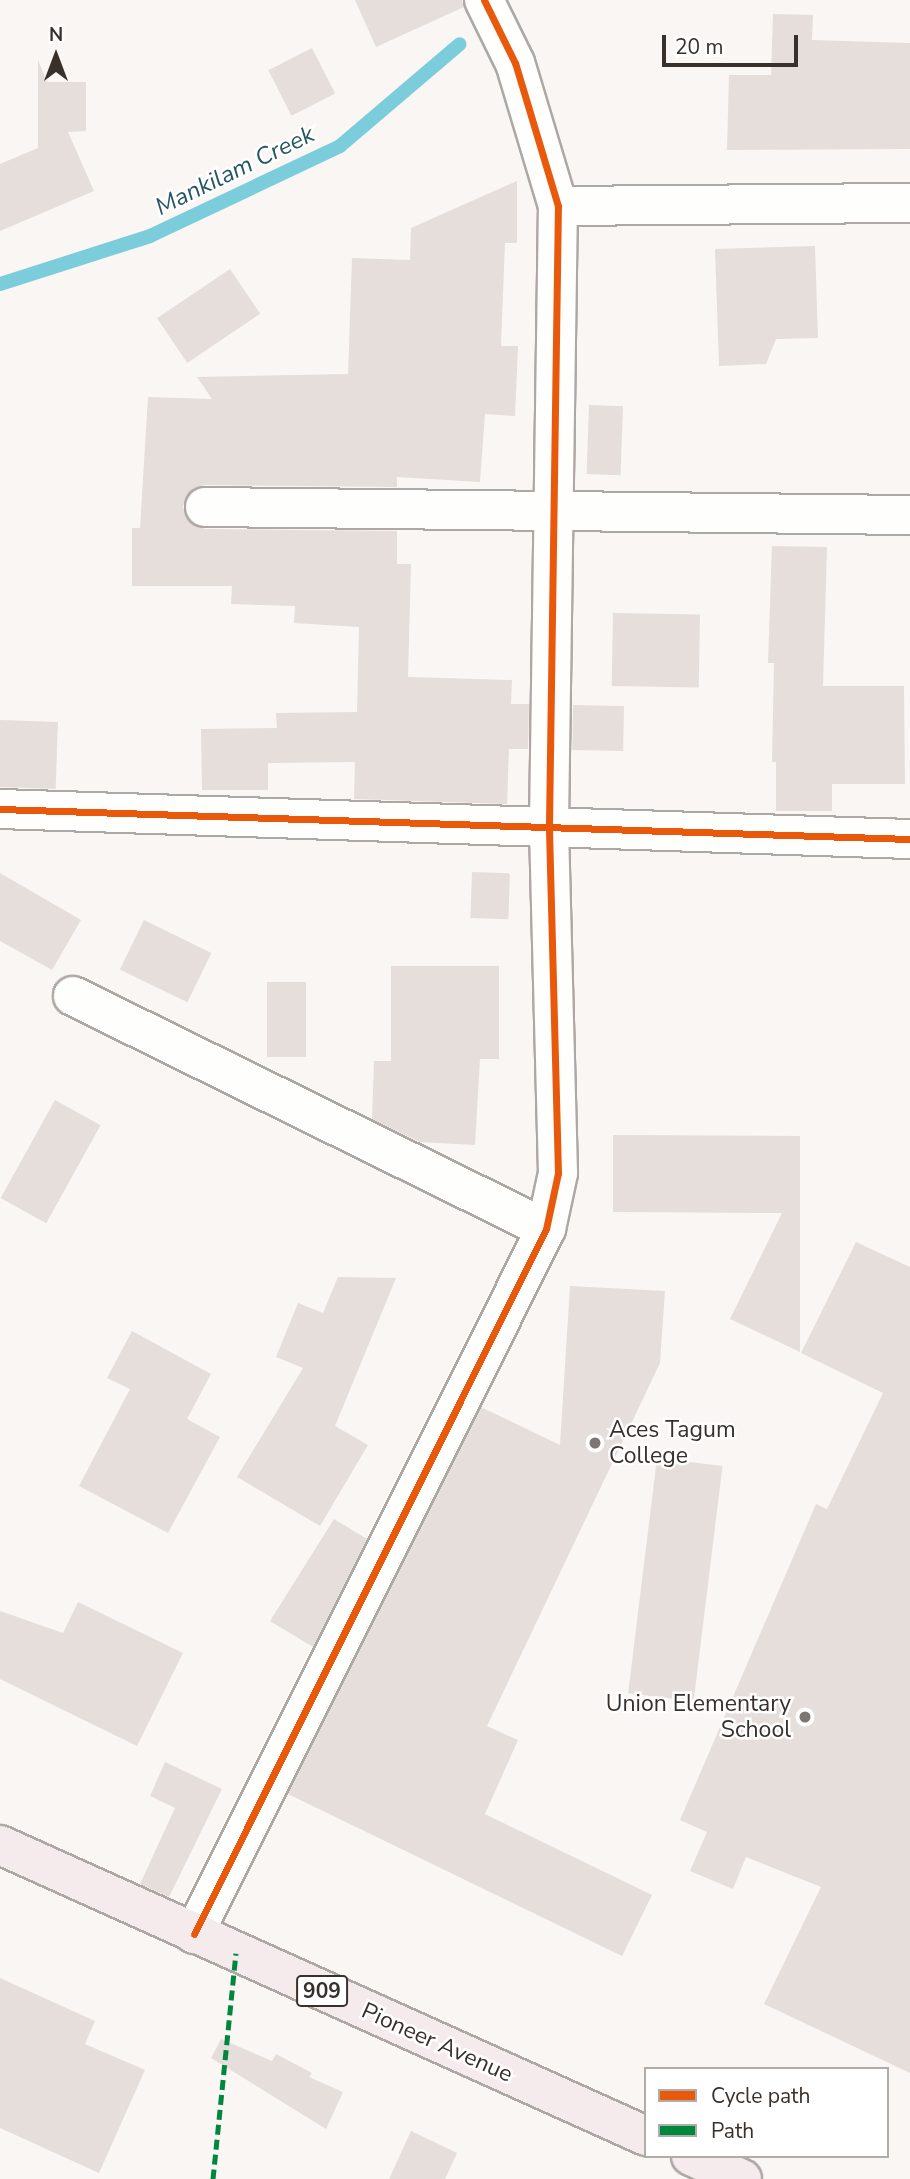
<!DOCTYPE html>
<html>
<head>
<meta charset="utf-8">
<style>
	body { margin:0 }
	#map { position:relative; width:910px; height:2179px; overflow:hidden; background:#faf6f4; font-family:"Nunito Sans",sans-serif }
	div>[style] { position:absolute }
	.stream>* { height:14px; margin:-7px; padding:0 7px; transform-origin:7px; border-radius:7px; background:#7ccddc }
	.building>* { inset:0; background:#e5dedb; transform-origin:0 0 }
	.roads { filter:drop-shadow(2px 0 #aea8a5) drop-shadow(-2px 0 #aea8a5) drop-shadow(0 2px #aea8a5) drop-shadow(0 -2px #aea8a5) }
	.minor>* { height:38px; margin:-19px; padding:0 19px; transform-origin:19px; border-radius:19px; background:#fefefd }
	.highway>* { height:38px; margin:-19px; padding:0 19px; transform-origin:19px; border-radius:19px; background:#f5ebec }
	.quiet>* { height:5px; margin-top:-2.5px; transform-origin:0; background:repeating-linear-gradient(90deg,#00873e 0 10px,transparent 0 15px) }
	.cycleway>* { height:7px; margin:-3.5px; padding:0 3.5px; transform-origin:3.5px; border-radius:3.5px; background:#e8590c }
	.dots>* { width:19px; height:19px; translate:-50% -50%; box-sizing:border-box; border:4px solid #fff; border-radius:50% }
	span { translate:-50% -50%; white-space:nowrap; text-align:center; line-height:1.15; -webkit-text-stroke:5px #fff; paint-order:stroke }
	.shield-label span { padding:2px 5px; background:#fff; border:2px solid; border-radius:5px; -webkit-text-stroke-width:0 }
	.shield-label { font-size:21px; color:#38302b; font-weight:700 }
	.poi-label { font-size:23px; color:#38302b }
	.left { translate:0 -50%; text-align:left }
	.right { translate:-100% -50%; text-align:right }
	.street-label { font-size:23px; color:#38302b }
	.water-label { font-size:24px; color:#255760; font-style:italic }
	.legend { position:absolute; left:644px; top:2067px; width:245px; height:91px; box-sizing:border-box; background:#fff; border:2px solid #afacaa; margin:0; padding:9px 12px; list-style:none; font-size:21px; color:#38302b }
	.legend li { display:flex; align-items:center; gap:14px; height:35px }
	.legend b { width:35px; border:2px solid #afacaa }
	.north { position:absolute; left:21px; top:21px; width:70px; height:70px; -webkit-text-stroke:5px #fff; paint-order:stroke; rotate:0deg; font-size:19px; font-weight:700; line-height:28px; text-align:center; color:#38302b }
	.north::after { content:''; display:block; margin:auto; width:24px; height:32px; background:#38302b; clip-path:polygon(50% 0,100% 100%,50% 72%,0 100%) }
	.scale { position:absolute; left:662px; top:35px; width:136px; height:32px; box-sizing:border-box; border:4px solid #38302b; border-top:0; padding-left:9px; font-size:21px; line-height:24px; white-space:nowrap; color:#38302b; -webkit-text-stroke:5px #fff; paint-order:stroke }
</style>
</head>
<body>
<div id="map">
	<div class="stream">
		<div style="left:0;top:284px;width:157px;rotate:-17.7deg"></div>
		<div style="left:150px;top:236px;width:210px;rotate:-25.3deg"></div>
		<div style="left:340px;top:146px;width:157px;rotate:-40.4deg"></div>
	</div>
	<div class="building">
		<div style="clip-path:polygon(355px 0,462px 0,464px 7px,376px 47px)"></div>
		<div style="clip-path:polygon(773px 14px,813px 15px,812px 40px,910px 43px,910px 149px,727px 150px,729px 75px,771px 75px)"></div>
		<div style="left:312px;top:48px;width:51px;height:49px;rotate:63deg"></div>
		<div style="clip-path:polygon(38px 60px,47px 82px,86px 82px,86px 131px,68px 132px,94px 191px,0 231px,0 164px,38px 148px)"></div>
		<div style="clip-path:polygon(517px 181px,517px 243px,505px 243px,501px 346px,518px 346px,515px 416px,485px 414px,480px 482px,397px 477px,397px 487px,205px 485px,194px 488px,183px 506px,186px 518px,205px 529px,397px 531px,397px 564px,411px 564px,408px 677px,512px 680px,511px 704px,529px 704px,528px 749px,509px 749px,507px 804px,354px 799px,355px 762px,268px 763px,268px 790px,202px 790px,201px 729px,277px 728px,276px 713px,357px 712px,359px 627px,294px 623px,295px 606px,231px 604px,232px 586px,132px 586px,132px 528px,140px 528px,148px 397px,212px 399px,197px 377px,348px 374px,352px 258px,410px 260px,411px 228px)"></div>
		<div style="clip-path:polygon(815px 246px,818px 338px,776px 339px,766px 364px,719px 366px,715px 249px)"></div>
		<div style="left:230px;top:269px;width:54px;height:88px;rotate:56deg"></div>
		<div style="left:589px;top:405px;width:34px;height:69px;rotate:2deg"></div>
		<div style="clip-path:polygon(772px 546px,827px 547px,823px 686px,904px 686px,905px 784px,832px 784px,832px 811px,776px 811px,776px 762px,772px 762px,774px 663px,768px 663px)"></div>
		<div style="left:613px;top:613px;width:87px;height:73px;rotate:1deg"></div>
		<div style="left:573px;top:705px;width:51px;height:45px;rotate:1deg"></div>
		<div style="left:0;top:720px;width:58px;height:67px;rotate:2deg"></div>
		<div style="left:472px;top:872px;width:38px;height:46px;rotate:2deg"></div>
		<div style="clip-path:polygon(0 873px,81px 920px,52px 970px,0 941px)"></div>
		<div style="left:144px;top:920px;width:75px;height:55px;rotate:26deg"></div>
		<div style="clip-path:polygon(391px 966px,499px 966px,499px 1059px,480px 1059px,475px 1145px,420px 1142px,372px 1119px,374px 1061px,391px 1061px)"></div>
		<div style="left:267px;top:982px;width:39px;height:75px"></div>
		<div style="left:55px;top:1100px;width:52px;height:112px;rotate:29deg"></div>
		<div style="clip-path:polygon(613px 1135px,800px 1136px,800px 1352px,730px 1319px,782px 1213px,613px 1212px)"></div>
		<div style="clip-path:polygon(856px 1242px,910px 1267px,910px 2073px,764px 2004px,821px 1887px,746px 1857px,733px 1889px,690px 1871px,707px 1832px,680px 1820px,816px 1504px,827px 1509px,883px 1393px,801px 1353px)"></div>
		<div style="clip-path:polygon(338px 1277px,396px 1278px,335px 1426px,368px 1445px,320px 1526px,237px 1477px,303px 1368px,276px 1357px,298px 1303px,323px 1313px)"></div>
		<div style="clip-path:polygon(570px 1286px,665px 1291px,660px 1363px,487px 1726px,518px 1740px,485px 1814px,652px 1895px,622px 1956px,288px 1794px,481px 1407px,560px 1445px)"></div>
		<div style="clip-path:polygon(132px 1331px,211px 1374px,187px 1419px,220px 1437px,168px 1533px,79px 1486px,130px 1389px,107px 1378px)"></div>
		<div style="left:657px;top:1458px;width:66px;height:237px;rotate:7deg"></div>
		<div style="clip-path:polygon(334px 1519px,367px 1539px,313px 1647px,270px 1621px)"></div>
		<div style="clip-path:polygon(78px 1602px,183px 1653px,137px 1746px,0 1679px,0 1611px,63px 1633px)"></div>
		<div style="clip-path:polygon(165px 1762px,222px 1789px,169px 1897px,140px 1884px,175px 1808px,150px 1796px)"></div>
		<div style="clip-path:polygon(0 1978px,95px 2021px,85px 2044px,145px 2070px,99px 2173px,0 2128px)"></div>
		<div style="clip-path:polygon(221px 2039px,272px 2061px,276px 2054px,312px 2073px,309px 2077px,343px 2092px,326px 2129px,211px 2058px)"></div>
		<div style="clip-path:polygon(411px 2131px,457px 2153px,445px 2179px,389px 2179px)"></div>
	</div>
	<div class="roads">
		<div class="minor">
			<div style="left:558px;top:206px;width:352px;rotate:-0.5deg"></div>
			<div style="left:205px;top:507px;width:705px;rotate:0.65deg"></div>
			<div style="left:0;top:809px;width:910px;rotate:1.89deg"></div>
			<div style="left:73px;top:996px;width:527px;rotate:26.22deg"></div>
			<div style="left:194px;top:1934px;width:788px;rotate:-63.47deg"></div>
			<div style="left:546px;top:1229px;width:57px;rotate:-77.9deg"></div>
			<div style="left:558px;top:1173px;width:349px;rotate:-91.5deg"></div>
			<div style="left:549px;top:824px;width:618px;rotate:-89.17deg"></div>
			<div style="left:558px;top:206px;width:149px;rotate:-106.7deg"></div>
			<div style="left:515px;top:63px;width:70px;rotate:-116.2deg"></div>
		</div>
		<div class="highway">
			<div style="left:0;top:1845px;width:709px;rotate:24.25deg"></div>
			<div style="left:691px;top:2156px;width:56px;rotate:24.3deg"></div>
		</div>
	</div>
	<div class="quiet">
		<div style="left:213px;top:2179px;width:227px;rotate:-84.2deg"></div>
	</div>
	<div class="cycleway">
		<div style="left:0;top:809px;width:910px;rotate:1.89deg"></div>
		<div style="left:194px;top:1934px;width:788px;rotate:-63.47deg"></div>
		<div style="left:546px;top:1229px;width:57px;rotate:-77.9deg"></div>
		<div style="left:558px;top:1173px;width:349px;rotate:-91.5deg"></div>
		<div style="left:549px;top:824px;width:618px;rotate:-89.17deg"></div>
		<div style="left:558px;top:206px;width:149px;rotate:-106.7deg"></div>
		<div style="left:515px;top:63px;width:70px;rotate:-116.2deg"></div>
	</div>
	<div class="dots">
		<div style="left:595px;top:1443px;background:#7c7571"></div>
		<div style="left:805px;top:1717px;background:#7c7571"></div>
	</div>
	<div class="shield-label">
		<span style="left:322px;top:1991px">909</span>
	</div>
	<div class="poi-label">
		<span class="left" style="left:609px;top:1443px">Aces Tagum<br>College</span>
		<span class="right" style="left:791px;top:1717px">Union Elementary<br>School</span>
	</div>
	<div class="street-label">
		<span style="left:437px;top:2043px;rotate:24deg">Pioneer Avenue</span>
	</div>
	<div class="water-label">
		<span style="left:235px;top:171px;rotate:-26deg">Mankilam Creek</span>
	</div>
	<ul class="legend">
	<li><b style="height:9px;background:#e8590c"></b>Cycle path</li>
	<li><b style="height:9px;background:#00873e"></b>Path</li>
	</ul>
	<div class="north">N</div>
	<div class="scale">20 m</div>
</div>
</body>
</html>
